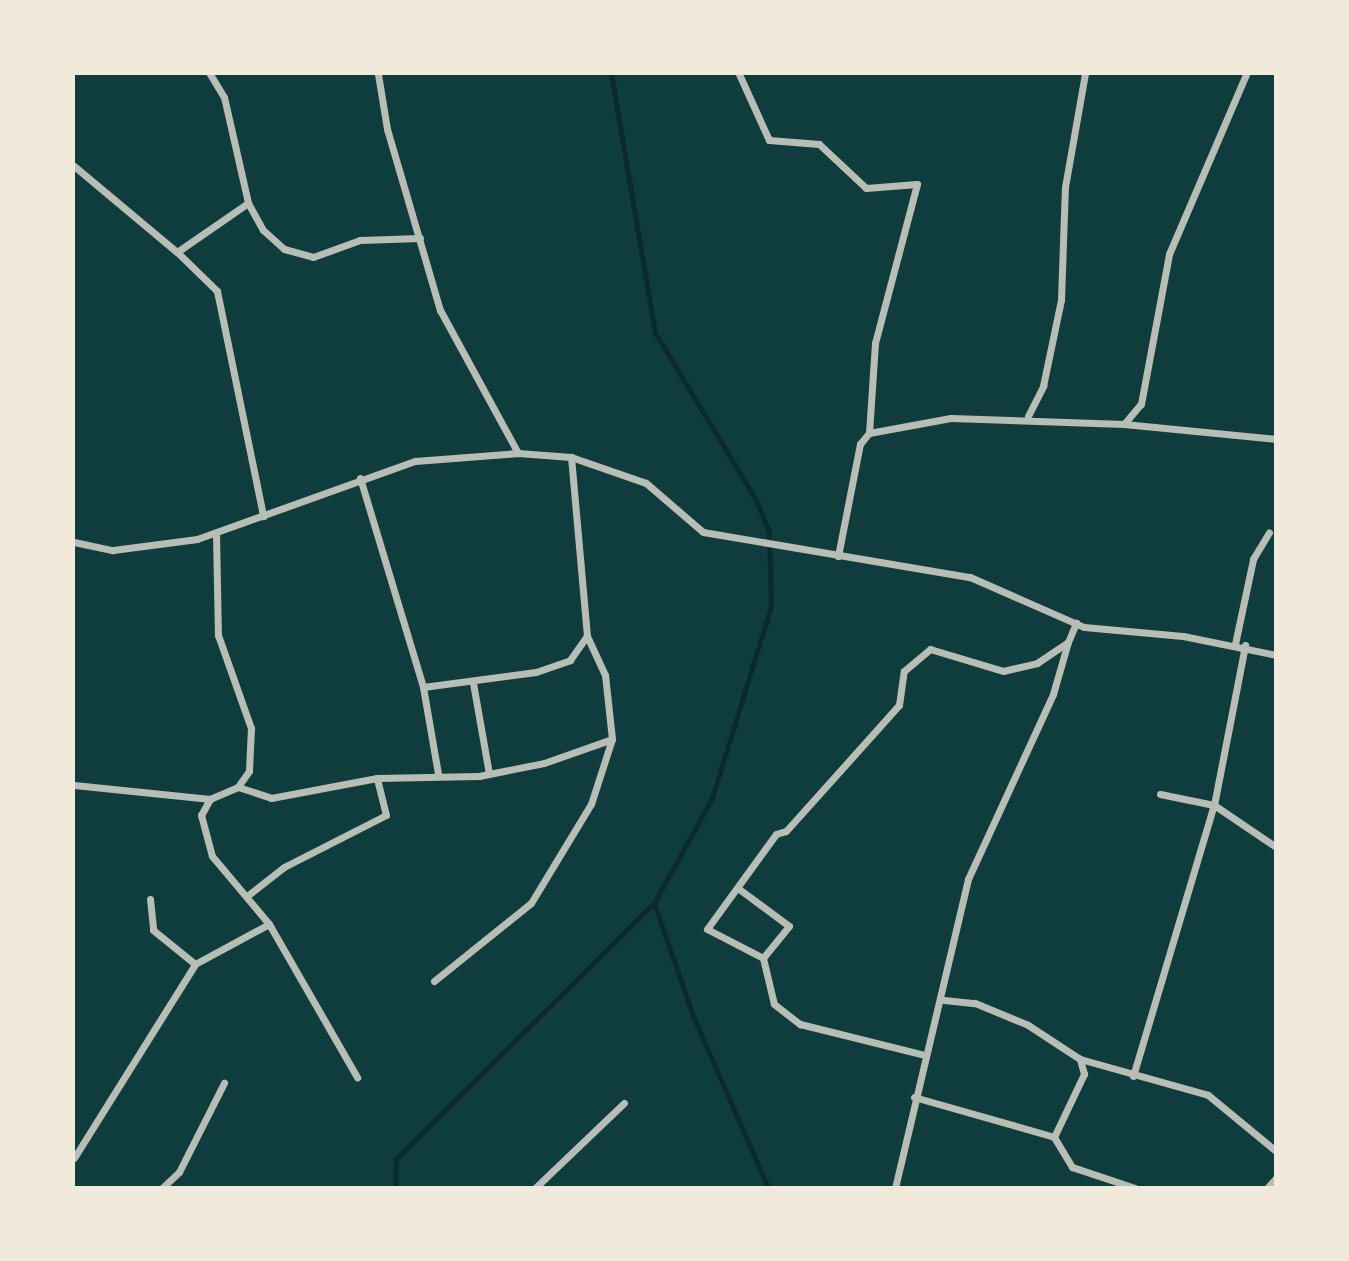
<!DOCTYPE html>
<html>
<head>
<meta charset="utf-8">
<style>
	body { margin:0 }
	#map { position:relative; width:1349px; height:1261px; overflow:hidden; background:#0f3d3e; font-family:"Source Serif 4",serif }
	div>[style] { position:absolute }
	.stream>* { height:5px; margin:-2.5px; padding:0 2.5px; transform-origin:2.5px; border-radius:2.5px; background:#0a2a2b }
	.minor>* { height:7px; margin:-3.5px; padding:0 3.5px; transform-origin:3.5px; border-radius:3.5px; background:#b8beb3 }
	span { translate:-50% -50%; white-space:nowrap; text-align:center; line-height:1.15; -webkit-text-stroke:7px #f1e9da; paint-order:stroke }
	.frame { position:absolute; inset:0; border:75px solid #f1e9da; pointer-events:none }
</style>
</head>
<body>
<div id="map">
	<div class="stream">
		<div style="left:654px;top:903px;width:120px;rotate:71deg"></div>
		<div style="left:693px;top:1016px;width:188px;rotate:66.4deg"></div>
		<div style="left:395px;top:1188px;width:29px;rotate:-88deg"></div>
		<div style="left:396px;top:1159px;width:363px;rotate:-44.8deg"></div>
		<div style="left:654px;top:903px;width:120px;rotate:-61.1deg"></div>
		<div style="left:712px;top:798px;width:201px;rotate:-72.9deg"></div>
		<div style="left:771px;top:606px;width:74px;rotate:-91.5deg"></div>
		<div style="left:769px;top:532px;width:37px;rotate:-112deg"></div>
		<div style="left:755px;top:498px;width:193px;rotate:-121.2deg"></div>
		<div style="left:655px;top:333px;width:263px;rotate:-99.6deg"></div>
	</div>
	<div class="minor">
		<div style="left:210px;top:74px;width:27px;rotate:59deg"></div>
		<div style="left:224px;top:97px;width:109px;rotate:77.2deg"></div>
		<div style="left:248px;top:203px;width:31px;rotate:61deg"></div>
		<div style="left:263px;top:230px;width:28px;rotate:42deg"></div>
		<div style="left:284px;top:249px;width:30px;rotate:15deg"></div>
		<div style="left:313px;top:257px;width:50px;rotate:-19.9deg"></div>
		<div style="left:360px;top:240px;width:60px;rotate:-1.9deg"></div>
		<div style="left:378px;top:74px;width:56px;rotate:80.7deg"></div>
		<div style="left:387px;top:129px;width:189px;rotate:73.7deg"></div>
		<div style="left:440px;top:310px;width:163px;rotate:61.4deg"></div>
		<div style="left:739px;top:74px;width:72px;rotate:65.6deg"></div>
		<div style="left:769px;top:140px;width:50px;rotate:4.6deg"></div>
		<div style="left:819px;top:144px;width:64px;rotate:43.1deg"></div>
		<div style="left:866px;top:188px;width:51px;rotate:-4.5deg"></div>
		<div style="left:917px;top:184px;width:164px;rotate:104.8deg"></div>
		<div style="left:875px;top:343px;width:90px;rotate:93.8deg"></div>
		<div style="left:74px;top:166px;width:134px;rotate:39.9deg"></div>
		<div style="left:177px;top:252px;width:86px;rotate:-34.6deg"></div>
		<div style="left:177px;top:252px;width:56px;rotate:44.3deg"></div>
		<div style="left:217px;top:291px;width:230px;rotate:78.4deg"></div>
		<div style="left:1028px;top:416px;width:34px;rotate:-63deg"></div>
		<div style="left:1043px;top:386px;width:88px;rotate:-78.2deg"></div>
		<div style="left:1061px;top:300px;width:113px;rotate:-88deg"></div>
		<div style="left:1065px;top:187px;width:115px;rotate:-80deg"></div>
		<div style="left:1124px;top:424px;width:153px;rotate:5.6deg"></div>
		<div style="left:360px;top:478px;width:218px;rotate:73.2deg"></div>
		<div style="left:423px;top:687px;width:88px;rotate:80.2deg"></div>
		<div style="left:216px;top:533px;width:102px;rotate:88.9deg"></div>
		<div style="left:218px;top:635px;width:99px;rotate:70.5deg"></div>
		<div style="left:251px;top:728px;width:43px;rotate:92.7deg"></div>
		<div style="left:249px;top:771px;width:19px;rotate:125deg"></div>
		<div style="left:238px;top:787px;width:30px;rotate:157deg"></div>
		<div style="left:210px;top:799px;width:18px;rotate:119deg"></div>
		<div style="left:201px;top:815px;width:42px;rotate:75deg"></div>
		<div style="left:212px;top:856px;width:89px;rotate:50deg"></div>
		<div style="left:269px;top:924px;width:177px;rotate:60.1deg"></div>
		<div style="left:74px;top:542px;width:40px;rotate:12deg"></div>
		<div style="left:113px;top:550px;width:85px;rotate:-7.5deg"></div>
		<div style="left:197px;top:539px;width:232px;rotate:-19.7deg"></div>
		<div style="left:415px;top:461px;width:103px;rotate:-4.4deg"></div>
		<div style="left:518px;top:453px;width:53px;rotate:4.3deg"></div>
		<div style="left:571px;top:457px;width:79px;rotate:19.1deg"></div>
		<div style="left:646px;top:483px;width:75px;rotate:40.7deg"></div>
		<div style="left:703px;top:532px;width:271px;rotate:9.6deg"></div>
		<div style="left:970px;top:577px;width:124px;rotate:23.7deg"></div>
		<div style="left:1084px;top:627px;width:99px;rotate:5.2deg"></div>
		<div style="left:1183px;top:636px;width:95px;rotate:11.5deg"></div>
		<div style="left:838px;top:556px;width:114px;rotate:-78.9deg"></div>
		<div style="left:860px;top:444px;width:14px;rotate:-51deg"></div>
		<div style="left:869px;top:433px;width:83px;rotate:-10.4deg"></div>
		<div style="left:951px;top:418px;width:173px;rotate:2deg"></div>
		<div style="left:1124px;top:424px;width:26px;rotate:-50deg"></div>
		<div style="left:1141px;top:404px;width:153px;rotate:-79.4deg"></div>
		<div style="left:1169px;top:254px;width:196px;rotate:-66.8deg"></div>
		<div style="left:1235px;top:644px;width:87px;rotate:-78deg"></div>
		<div style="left:1253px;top:559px;width:31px;rotate:-59deg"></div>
		<div style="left:473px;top:683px;width:92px;rotate:80deg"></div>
		<div style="left:423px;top:687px;width:114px;rotate:-7.6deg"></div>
		<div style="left:536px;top:672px;width:36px;rotate:-19deg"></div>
		<div style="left:570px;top:660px;width:29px;rotate:-55deg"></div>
		<div style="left:74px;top:785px;width:137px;rotate:5.9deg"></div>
		<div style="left:238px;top:787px;width:35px;rotate:18deg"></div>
		<div style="left:271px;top:798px;width:108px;rotate:-10.7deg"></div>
		<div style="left:377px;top:778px;width:102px;rotate:-1.1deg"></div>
		<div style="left:479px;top:776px;width:66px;rotate:-11.3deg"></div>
		<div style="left:544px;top:763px;width:72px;rotate:-19.4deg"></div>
		<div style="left:1160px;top:794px;width:55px;rotate:11.5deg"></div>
		<div style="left:1214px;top:805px;width:75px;rotate:34.1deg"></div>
		<div style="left:739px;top:889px;width:62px;rotate:36.5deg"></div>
		<div style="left:789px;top:926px;width:41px;rotate:129.1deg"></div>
		<div style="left:763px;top:958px;width:47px;rotate:76.6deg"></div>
		<div style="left:774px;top:1004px;width:33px;rotate:38deg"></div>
		<div style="left:800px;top:1024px;width:128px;rotate:14deg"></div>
		<div style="left:247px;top:896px;width:47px;rotate:-38.1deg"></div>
		<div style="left:284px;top:867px;width:114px;rotate:-27deg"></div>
		<div style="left:386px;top:815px;width:38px;rotate:-104deg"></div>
		<div style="left:150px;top:899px;width:31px;rotate:84deg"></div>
		<div style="left:153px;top:930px;width:54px;rotate:39deg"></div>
		<div style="left:763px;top:958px;width:63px;rotate:-152.6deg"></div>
		<div style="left:707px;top:929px;width:117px;rotate:-54deg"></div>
		<div style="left:776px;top:834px;width:10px;rotate:-17deg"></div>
		<div style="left:786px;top:831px;width:169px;rotate:-48.1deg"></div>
		<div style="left:899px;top:705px;width:34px;rotate:-82deg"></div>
		<div style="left:904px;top:671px;width:34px;rotate:-40deg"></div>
		<div style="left:930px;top:649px;width:76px;rotate:16.8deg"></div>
		<div style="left:1003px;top:671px;width:35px;rotate:-13deg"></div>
		<div style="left:1037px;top:663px;width:37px;rotate:-34deg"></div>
		<div style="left:1068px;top:642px;width:21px;rotate:-67deg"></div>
		<div style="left:434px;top:981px;width:124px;rotate:-38.8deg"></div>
		<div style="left:531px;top:903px;width:116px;rotate:-58.8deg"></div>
		<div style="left:591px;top:804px;width:68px;rotate:-72.1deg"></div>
		<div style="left:612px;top:739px;width:64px;rotate:-96.2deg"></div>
		<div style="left:605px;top:675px;width:43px;rotate:-114.8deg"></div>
		<div style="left:587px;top:636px;width:180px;rotate:-95.1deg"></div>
		<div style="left:944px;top:1000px;width:31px;rotate:6deg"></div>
		<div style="left:975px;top:1003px;width:57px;rotate:22.5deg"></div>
		<div style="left:1028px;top:1025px;width:62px;rotate:33.2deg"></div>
		<div style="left:1133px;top:1076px;width:283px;rotate:-73.4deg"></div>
		<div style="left:1214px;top:805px;width:163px;rotate:-79deg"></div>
		<div style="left:914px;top:1097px;width:146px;rotate:15.9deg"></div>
		<div style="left:74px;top:1158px;width:229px;rotate:-58deg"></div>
		<div style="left:195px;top:964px;width:84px;rotate:-28.4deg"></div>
		<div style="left:162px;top:1188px;width:23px;rotate:-43deg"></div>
		<div style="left:179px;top:1172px;width:100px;rotate:-63.2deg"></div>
		<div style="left:535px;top:1188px;width:123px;rotate:-43.7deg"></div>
		<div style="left:895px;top:1188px;width:318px;rotate:-76.7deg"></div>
		<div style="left:968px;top:879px;width:204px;rotate:-65.3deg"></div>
		<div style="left:1053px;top:694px;width:54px;rotate:-73.9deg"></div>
		<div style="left:1135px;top:1188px;width:66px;rotate:-161.6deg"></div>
		<div style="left:1072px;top:1167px;width:35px;rotate:-121deg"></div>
		<div style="left:1054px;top:1137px;width:70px;rotate:-64.5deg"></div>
		<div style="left:1084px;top:1074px;width:16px;rotate:-105deg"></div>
		<div style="left:1080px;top:1059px;width:133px;rotate:15.7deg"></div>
		<div style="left:1208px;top:1095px;width:88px;rotate:39.5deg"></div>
		<div style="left:1267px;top:1188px;width:13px;rotate:-48deg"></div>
	</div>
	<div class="frame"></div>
</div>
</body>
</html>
